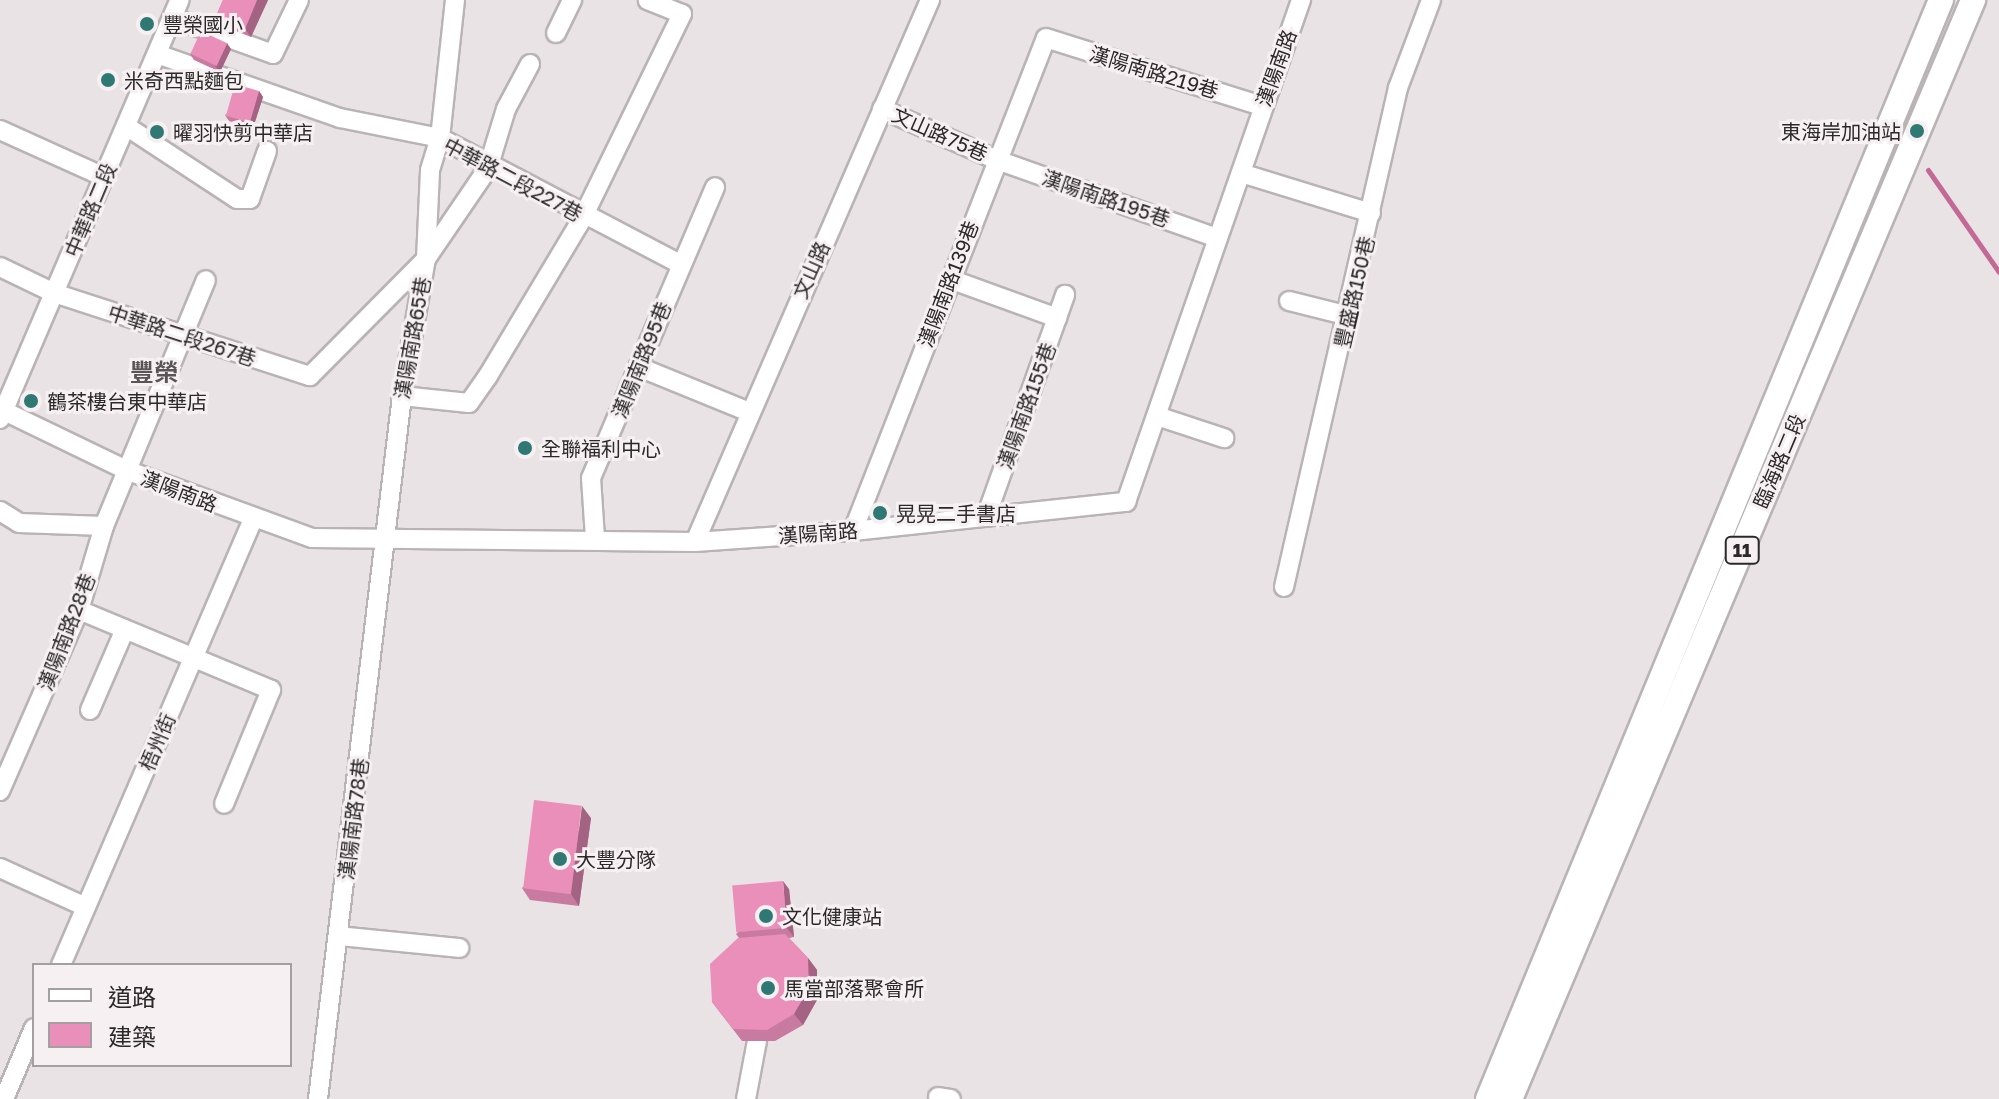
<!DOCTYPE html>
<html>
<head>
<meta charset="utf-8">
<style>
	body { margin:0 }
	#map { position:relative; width:1999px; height:1099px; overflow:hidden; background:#e9e3e5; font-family:"Golos Text","Noto Sans TC",sans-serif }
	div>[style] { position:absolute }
	.stream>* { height:5px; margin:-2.5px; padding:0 2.5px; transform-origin:2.5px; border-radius:2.5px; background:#c26995 }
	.roads { filter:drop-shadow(2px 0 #b9b3b6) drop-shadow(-2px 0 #b9b3b6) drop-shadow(0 2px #b9b3b6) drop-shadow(0 -2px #b9b3b6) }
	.minor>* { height:18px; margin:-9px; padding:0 9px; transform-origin:9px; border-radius:9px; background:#fff }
	.major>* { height:24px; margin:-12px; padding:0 12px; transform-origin:12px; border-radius:12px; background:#fff }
	.wall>* { inset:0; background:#c97aa0 }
	.shaded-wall>* { inset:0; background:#a46382 }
	.building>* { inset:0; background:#ea8eba; transform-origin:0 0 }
	.dots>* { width:22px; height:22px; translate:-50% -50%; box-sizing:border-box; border:4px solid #f6f0f3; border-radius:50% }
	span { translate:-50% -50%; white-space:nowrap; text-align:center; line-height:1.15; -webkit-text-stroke:6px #f6f0f3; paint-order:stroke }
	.shield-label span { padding:2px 6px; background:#f6f0f3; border:2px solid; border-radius:6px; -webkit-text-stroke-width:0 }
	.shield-label { font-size:18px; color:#2a2828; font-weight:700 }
	.poi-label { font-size:20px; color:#2a2828 }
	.left { translate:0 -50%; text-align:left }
	.right { translate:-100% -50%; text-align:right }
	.street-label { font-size:20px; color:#2a2828 }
	.quarter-label { font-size:24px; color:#595456; font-weight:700 }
	.legend { position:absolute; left:32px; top:963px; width:260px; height:104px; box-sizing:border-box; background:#f6f0f3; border:2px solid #a4a0a2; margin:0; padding:10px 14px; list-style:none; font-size:24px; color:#2a2828 }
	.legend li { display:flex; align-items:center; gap:16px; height:40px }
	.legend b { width:40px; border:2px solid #a4a0a2 }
</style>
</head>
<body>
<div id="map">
	<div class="stream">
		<div style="left:1928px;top:170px;width:124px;rotate:55.2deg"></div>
	</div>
	<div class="roads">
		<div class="minor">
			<div style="left:173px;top:18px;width:106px;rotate:19.8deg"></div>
			<div style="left:273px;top:54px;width:60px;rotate:-64.3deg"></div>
			<div style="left:556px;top:33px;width:37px;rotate:-64deg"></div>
			<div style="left:157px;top:54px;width:194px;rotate:19.3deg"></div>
			<div style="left:340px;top:118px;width:102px;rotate:11.3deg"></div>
			<div style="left:440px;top:138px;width:271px;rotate:27.7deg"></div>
			<div style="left:882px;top:109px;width:126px;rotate:23.9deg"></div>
			<div style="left:997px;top:160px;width:231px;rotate:19.5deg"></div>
			<div style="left:126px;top:126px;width:133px;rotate:33.3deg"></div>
			<div style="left:237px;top:199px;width:13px"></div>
			<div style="left:250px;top:199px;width:51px;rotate:-70.5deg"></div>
			<div style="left:0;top:130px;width:114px;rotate:24.3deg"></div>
			<div style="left:1241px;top:173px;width:136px;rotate:17.1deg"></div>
			<div style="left:0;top:267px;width:60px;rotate:25.7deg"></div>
			<div style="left:54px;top:293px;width:269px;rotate:18deg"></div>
			<div style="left:310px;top:376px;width:165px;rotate:-45.2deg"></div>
			<div style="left:426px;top:259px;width:110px;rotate:-55.7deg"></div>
			<div style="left:488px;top:168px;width:62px;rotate:-73deg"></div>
			<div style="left:506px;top:109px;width:51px;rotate:-61.9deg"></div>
			<div style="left:950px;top:279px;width:114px;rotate:20deg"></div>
			<div style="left:1289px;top:301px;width:62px;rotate:14deg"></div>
			<div style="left:639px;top:367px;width:119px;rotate:22.2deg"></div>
			<div style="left:402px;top:396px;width:67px;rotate:6deg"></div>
			<div style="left:469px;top:403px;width:33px;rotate:-55deg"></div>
			<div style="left:488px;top:376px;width:185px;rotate:-59.1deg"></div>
			<div style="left:583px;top:217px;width:226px;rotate:-64deg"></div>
			<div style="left:682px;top:14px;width:37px;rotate:-158deg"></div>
			<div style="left:0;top:409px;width:140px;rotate:25.8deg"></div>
			<div style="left:126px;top:470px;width:198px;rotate:20.1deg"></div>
			<div style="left:312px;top:538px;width:383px;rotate:0.6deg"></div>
			<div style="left:695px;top:542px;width:158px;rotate:-4deg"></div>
			<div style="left:853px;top:531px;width:275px;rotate:-6.1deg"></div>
			<div style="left:1126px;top:502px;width:532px;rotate:-70.78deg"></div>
			<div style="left:1157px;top:416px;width:71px;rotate:18.2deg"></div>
			<div style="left:0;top:419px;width:456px;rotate:-66.8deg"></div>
			<div style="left:0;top:511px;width:22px;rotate:32deg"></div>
			<div style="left:19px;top:523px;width:85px;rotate:2deg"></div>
			<div style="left:986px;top:517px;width:236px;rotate:-70.4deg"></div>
			<div style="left:853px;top:531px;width:529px;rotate:-68.62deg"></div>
			<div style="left:1046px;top:38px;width:226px;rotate:17.5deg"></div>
			<div style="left:595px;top:538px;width:60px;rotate:-93.8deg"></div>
			<div style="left:591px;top:478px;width:316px;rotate:-66.9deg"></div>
			<div style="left:695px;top:542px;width:591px;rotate:-66.56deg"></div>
			<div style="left:1284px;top:587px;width:512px;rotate:-77.13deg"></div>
			<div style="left:1398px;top:88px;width:94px;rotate:-69.4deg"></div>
			<div style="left:79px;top:610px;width:208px;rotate:22.6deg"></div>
			<div style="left:271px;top:690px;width:123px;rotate:112.4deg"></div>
			<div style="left:90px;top:710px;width:88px;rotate:-66.6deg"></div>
			<div style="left:0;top:791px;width:197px;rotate:-66.4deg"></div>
			<div style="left:79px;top:610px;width:88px;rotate:-73.4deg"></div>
			<div style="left:104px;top:526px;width:266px;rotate:-67.5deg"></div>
			<div style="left:0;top:868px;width:94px;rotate:24.4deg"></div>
			<div style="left:339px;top:936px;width:121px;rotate:5.7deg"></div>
			<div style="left:61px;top:965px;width:486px;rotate:-66.7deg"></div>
			<div style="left:938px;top:1097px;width:13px;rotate:9deg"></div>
			<div style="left:4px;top:1099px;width:77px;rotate:-67.1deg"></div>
			<div style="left:318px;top:1099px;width:708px;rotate:-83.19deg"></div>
			<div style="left:402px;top:396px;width:139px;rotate:-80.1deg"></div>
			<div style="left:426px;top:259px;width:89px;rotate:-87.4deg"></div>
			<div style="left:430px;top:170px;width:34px;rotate:-73deg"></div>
			<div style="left:440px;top:138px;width:139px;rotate:-83.8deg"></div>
			<div style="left:746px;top:1099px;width:59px;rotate:-79.3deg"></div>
		</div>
		<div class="major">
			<div style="left:1488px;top:1099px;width:1189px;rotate:-67.6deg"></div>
			<div style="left:1510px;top:1099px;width:1193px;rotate:-67.15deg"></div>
		</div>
	</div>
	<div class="wall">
		<div style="clip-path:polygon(223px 0,268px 0,251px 37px,222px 25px,216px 16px)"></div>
		<div style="clip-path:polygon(231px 49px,220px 72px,194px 60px,190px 54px)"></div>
		<div style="clip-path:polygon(259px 91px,263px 97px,253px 128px,229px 121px,225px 115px)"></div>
		<div style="clip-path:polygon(591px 818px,579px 906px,530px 900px,522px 888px)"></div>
		<div style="clip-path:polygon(789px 889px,794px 937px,789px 938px,808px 958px,817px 970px,817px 1000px,803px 1025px,775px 1041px,742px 1041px,712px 1002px,739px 938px,736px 934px)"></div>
	</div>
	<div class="shaded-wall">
		<div style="clip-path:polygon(257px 0,268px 0,251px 37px,245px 29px)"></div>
		<div style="clip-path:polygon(227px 43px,231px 49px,220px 72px,215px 66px)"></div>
		<div style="clip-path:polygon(259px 91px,263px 97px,253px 128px,249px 122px)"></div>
		<div style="clip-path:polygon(582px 806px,591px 818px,579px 906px,571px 894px)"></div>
		<div style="clip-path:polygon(783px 881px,789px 889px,794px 937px,787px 928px)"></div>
		<div style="clip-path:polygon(808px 958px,817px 970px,817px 1000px,803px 1025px,794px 1014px)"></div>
	</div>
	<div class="building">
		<div style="clip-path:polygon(223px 0,257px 0,245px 29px,216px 16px)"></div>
		<div style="left:201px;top:31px;width:29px;height:25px;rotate:25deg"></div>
		<div style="left:235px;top:84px;width:25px;height:33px;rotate:16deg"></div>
		<div style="left:534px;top:800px;width:48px;height:89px;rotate:7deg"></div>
		<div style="left:783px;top:881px;width:47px;height:51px;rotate:85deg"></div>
		<div style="clip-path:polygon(785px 934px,808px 958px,809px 988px,794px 1014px,767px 1030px,733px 1029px,712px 1002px,710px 964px,738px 938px)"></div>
	</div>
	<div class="dots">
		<div style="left:147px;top:24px;background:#2f7874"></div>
		<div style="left:108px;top:80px;background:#2f7874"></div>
		<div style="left:1917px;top:131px;background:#2f7874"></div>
		<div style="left:157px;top:132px;background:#2f7874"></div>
		<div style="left:31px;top:401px;background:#2f7874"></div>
		<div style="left:525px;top:448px;background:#2f7874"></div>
		<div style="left:880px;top:513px;background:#2f7874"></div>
		<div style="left:560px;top:859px;background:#2f7874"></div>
		<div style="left:766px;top:916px;background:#2f7874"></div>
		<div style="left:768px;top:988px;background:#2f7874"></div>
	</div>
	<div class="shield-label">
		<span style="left:1742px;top:550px">11</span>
	</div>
	<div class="poi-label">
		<span class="left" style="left:163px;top:24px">豐榮國小</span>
		<span class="left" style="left:124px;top:80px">米奇西點麵包</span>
		<span class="right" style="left:1901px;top:131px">東海岸加油站</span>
		<span class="left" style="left:173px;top:132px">曜羽快剪中華店</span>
		<span class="left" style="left:47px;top:401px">鶴茶樓台東中華店</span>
		<span class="left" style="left:541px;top:448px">全聯福利中心</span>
		<span class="left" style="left:896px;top:513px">晃晃二手書店</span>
		<span class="left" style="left:576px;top:859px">大豐分隊</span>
		<span class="left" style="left:782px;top:916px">文化健康站</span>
		<span class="left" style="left:784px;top:988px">馬當部落聚會所</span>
	</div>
	<div class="street-label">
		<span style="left:1276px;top:68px;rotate:-70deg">漢陽南路</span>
		<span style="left:1154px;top:72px;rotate:17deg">漢陽南路219巷</span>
		<span style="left:940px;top:134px;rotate:24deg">文山路75巷</span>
		<span style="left:513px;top:179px;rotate:28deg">中華路二段227巷</span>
		<span style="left:1106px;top:198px;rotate:19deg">漢陽南路195巷</span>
		<span style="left:90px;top:210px;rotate:-67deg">中華路二段</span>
		<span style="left:811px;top:270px;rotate:-66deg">文山路</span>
		<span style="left:948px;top:284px;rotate:-69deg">漢陽南路139巷</span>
		<span style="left:1354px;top:292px;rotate:-77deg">豐盛路150巷</span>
		<span style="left:182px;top:335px;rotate:18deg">中華路二段267巷</span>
		<span style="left:412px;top:338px;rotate:-80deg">漢陽南路65巷</span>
		<span style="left:641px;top:360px;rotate:-68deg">漢陽南路95巷</span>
		<span style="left:1026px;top:406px;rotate:-70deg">漢陽南路155巷</span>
		<span style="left:1779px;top:461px;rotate:-67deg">臨海路二段</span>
		<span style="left:179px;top:491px;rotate:21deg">漢陽南路</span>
		<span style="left:818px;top:533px;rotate:-4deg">漢陽南路</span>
		<span style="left:66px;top:632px;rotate:-69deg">漢陽南路28巷</span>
		<span style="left:157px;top:742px;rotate:-67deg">梧州街</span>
		<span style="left:353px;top:819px;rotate:-83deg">漢陽南路78巷</span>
	</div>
	<div class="quarter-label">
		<span style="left:154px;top:372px">豐榮</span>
	</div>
	<ul class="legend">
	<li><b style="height:10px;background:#fff"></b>道路</li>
	<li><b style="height:22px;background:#ea8eba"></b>建築</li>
	</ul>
</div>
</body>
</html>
